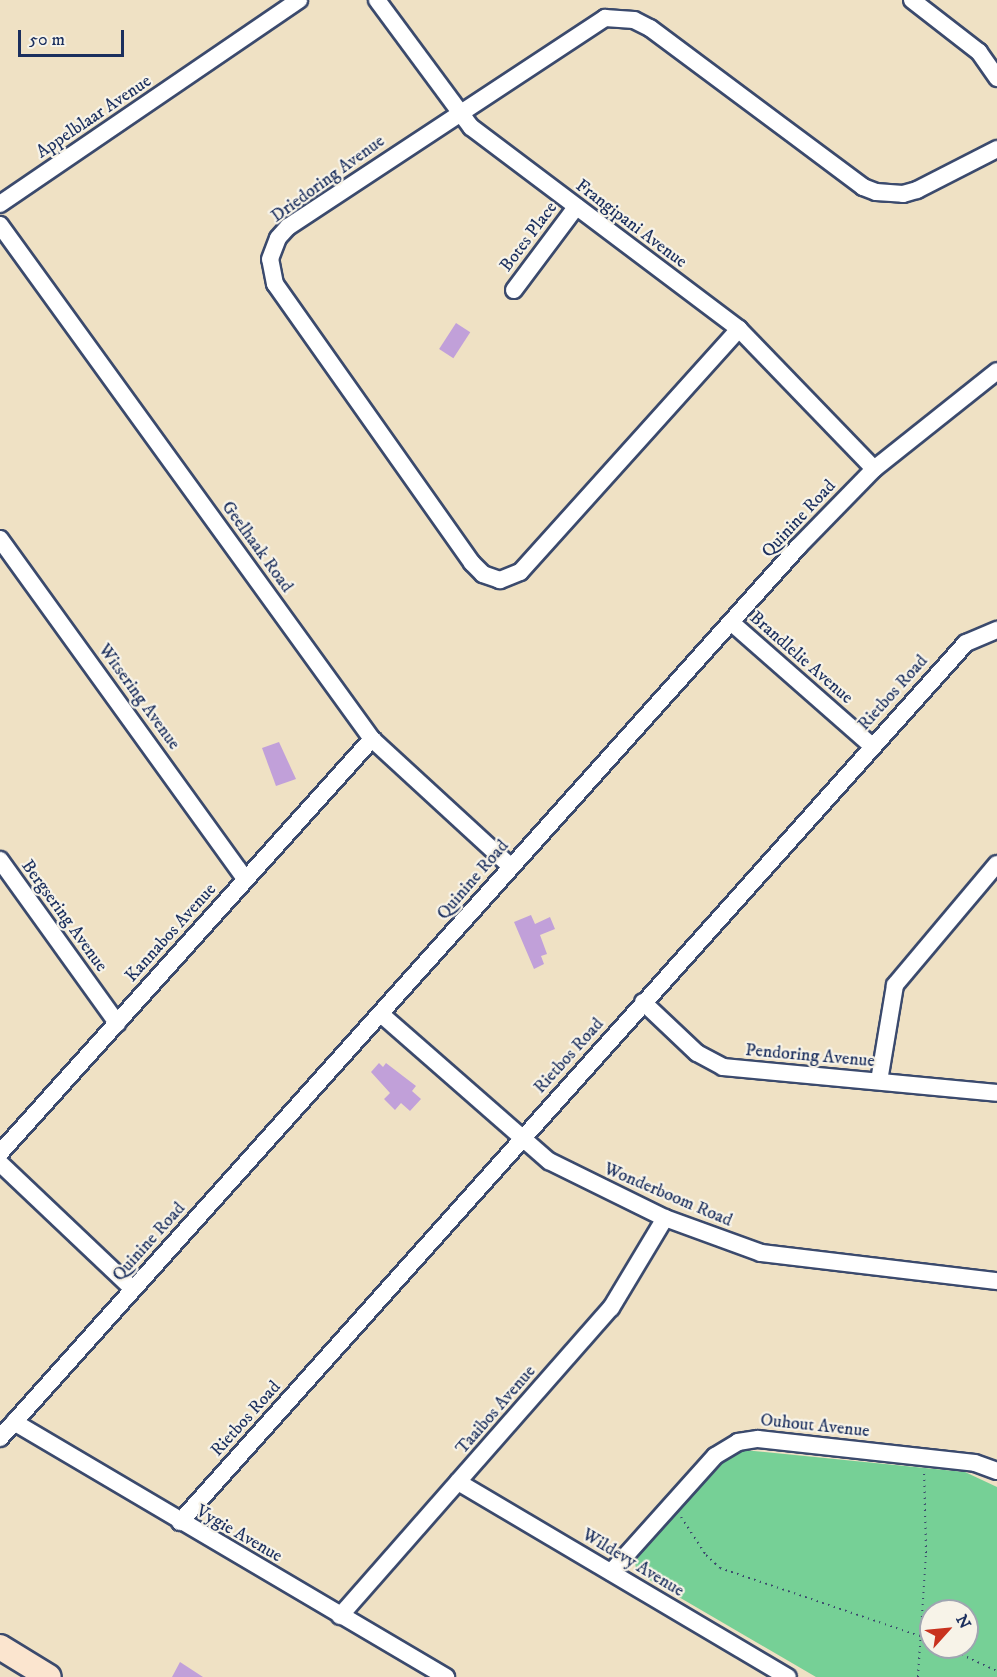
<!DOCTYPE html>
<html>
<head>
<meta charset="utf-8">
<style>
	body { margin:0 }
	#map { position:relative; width:997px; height:1677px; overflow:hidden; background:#efe1c4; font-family:"IM FELL DW Pica",serif }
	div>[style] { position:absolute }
	.green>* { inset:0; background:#76d096 }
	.building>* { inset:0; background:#c1a0d9; transform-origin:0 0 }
	.path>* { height:2px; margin-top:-1px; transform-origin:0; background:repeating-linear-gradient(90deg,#3b4a6d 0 1.5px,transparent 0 6px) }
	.roads { filter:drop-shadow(2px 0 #3b4a6d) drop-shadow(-2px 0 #3b4a6d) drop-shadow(0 2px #3b4a6d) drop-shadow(0 -2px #3b4a6d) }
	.minor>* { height:16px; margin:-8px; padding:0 8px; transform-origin:8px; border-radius:8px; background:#fff }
	.secondary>* { height:24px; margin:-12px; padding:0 12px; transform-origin:12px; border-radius:12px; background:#fbe5cf }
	span { translate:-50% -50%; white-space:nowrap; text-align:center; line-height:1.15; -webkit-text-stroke:4.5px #f7f3e8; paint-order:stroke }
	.street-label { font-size:18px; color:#1b2f5e }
	.north { position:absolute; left:919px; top:1599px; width:60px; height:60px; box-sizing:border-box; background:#f7f3e8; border:2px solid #9fa5b1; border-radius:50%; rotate:63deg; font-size:16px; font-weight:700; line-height:24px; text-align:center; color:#1b2f5e }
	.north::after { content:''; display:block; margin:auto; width:21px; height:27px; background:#c8321e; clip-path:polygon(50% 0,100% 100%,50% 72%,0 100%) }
	.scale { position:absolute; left:18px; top:30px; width:106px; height:27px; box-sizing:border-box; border:3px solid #1b2f5e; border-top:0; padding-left:8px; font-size:18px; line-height:21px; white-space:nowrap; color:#1b2f5e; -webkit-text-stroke:4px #f7f3e8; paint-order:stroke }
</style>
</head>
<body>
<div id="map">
	<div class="green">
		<div style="clip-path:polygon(evenodd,744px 1450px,965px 1472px,997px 1487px,997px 1677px,816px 1677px,636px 1572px,635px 1558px,724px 1462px,734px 1452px,744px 1450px,931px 1611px,967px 1611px,967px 1647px,931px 1647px,931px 1611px)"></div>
	</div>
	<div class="building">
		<div style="left:456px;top:323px;width:17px;height:31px;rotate:33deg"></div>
		<div style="clip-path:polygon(279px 742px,296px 779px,276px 786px,262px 748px)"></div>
		<div style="clip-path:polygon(531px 915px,535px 924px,550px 917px,555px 929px,540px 935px,547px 954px,541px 956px,544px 964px,534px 969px,514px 922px)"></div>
		<div style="clip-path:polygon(379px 1063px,383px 1067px,386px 1063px,416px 1086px,412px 1091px,421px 1099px,410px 1111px,401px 1103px,395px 1110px,384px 1099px,390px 1093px,371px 1072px)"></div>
		<div style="clip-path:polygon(180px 1662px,203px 1677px,172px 1677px)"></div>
	</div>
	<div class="path">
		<div style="left:681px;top:1517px;width:45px;rotate:56.7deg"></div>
		<div style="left:706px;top:1555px;width:19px;rotate:43deg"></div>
		<div style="left:720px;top:1568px;width:223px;rotate:18.8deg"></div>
		<div style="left:945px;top:1647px;width:57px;rotate:24.8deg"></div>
		<div style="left:918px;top:1677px;width:124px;rotate:-86.3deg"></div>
		<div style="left:926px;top:1553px;width:81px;rotate:-91.4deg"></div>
	</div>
	<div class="roads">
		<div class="minor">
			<div style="left:377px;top:0;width:158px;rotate:53.5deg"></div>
			<div style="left:471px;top:127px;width:336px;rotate:37deg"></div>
			<div style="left:739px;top:329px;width:194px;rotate:46deg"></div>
			<div style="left:912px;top:0;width:85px;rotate:37.8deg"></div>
			<div style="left:979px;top:52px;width:32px;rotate:55deg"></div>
			<div style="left:0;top:204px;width:362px;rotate:-34.3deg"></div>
			<div style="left:0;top:225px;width:634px;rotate:54.11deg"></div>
			<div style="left:372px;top:739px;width:188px;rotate:42.6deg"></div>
			<div style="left:514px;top:290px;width:104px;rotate:-53.2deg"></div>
			<div style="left:739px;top:329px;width:327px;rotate:132deg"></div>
			<div style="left:520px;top:572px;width:22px;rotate:158deg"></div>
			<div style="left:500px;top:580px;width:18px;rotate:-161deg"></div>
			<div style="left:483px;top:574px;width:16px;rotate:-135deg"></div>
			<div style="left:472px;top:563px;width:342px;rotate:-125.2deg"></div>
			<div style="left:275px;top:284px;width:25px;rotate:-101deg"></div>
			<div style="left:270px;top:259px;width:22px;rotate:-69deg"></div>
			<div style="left:278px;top:238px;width:15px;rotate:-48deg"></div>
			<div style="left:288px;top:227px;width:380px;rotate:-33.4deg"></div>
			<div style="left:605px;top:18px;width:29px;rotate:4deg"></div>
			<div style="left:634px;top:20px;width:18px;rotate:27deg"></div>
			<div style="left:650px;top:28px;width:266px;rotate:36.7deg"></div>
			<div style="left:863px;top:187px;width:14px;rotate:21deg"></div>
			<div style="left:876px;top:192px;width:27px;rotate:4deg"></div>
			<div style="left:903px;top:194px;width:15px;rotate:-16deg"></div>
			<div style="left:917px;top:190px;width:90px;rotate:-27.1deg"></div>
			<div style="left:0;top:539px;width:419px;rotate:54.2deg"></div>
			<div style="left:732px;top:623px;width:186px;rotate:41.3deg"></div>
			<div style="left:0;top:860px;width:201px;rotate:54.3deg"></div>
			<div style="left:643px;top:1002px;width:74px;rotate:43.4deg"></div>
			<div style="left:697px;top:1053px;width:30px;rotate:28deg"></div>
			<div style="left:723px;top:1067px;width:275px;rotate:5.4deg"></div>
			<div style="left:382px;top:1015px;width:222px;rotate:41.2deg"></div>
			<div style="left:549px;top:1161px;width:129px;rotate:26.2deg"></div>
			<div style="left:665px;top:1218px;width:102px;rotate:20deg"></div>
			<div style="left:761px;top:1253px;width:238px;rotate:6.8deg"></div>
			<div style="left:879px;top:1081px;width:97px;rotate:-80.5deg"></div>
			<div style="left:895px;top:985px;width:158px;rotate:-49.9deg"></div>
			<div style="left:0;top:1153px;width:557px;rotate:-48.06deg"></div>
			<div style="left:0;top:1163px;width:183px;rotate:43.5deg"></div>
			<div style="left:14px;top:1422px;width:502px;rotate:30.55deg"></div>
			<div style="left:0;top:1438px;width:1196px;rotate:-48.15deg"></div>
			<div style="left:798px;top:547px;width:109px;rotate:-45.7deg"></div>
			<div style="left:874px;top:469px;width:157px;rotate:-38.5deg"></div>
			<div style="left:458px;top:1482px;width:383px;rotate:30.6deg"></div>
			<div style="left:180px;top:1522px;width:1179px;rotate:-48.2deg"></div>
			<div style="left:966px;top:643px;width:34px;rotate:-23deg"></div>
			<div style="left:611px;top:1572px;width:156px;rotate:-48.1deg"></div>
			<div style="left:715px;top:1456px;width:27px;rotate:-31deg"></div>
			<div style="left:738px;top:1442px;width:20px;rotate:-9deg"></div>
			<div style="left:758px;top:1439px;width:218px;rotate:6.3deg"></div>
			<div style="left:975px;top:1463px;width:23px;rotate:20deg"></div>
			<div style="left:340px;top:1616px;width:410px;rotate:-48.7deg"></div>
			<div style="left:611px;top:1308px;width:105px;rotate:-59deg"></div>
		</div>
		<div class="secondary">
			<div style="left:0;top:1647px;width:57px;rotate:31.5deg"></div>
		</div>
	</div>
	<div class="street-label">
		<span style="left:94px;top:117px;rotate:-34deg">Appelblaar Avenue</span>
		<span style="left:328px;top:179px;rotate:-36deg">Driedoring Avenue</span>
		<span style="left:631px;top:224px;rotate:37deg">Frangipani Avenue</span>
		<span style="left:529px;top:237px;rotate:-53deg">Botes Place</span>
		<span style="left:799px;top:519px;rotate:-47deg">Quinine Road</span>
		<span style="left:257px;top:547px;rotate:54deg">Geelhaak Road</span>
		<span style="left:801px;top:658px;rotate:41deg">Brandlelie Avenue</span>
		<span style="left:893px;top:693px;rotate:-48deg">Rietbos Road</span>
		<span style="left:139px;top:697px;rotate:54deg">Witsering Avenue</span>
		<span style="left:473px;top:880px;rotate:-49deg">Quinine Road</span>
		<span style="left:64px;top:916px;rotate:54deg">Bergsering Avenue</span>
		<span style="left:171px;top:933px;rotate:-48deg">Kannabos Avenue</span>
		<span style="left:569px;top:1056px;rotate:-48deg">Rietbos Road</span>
		<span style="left:810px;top:1056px;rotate:5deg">Pendoring Avenue</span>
		<span style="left:668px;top:1195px;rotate:23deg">Wonderboom Road</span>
		<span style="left:149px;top:1242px;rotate:-48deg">Quinine Road</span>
		<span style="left:496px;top:1410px;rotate:-49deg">Taaibos Avenue</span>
		<span style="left:246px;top:1419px;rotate:-48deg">Rietbos Road</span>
		<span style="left:815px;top:1426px;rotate:6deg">Ouhout Avenue</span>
		<span style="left:239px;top:1534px;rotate:30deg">Vygie Avenue</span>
		<span style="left:633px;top:1563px;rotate:31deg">Wildevy Avenue</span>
	</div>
	<div class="north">N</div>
	<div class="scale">50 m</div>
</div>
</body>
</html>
